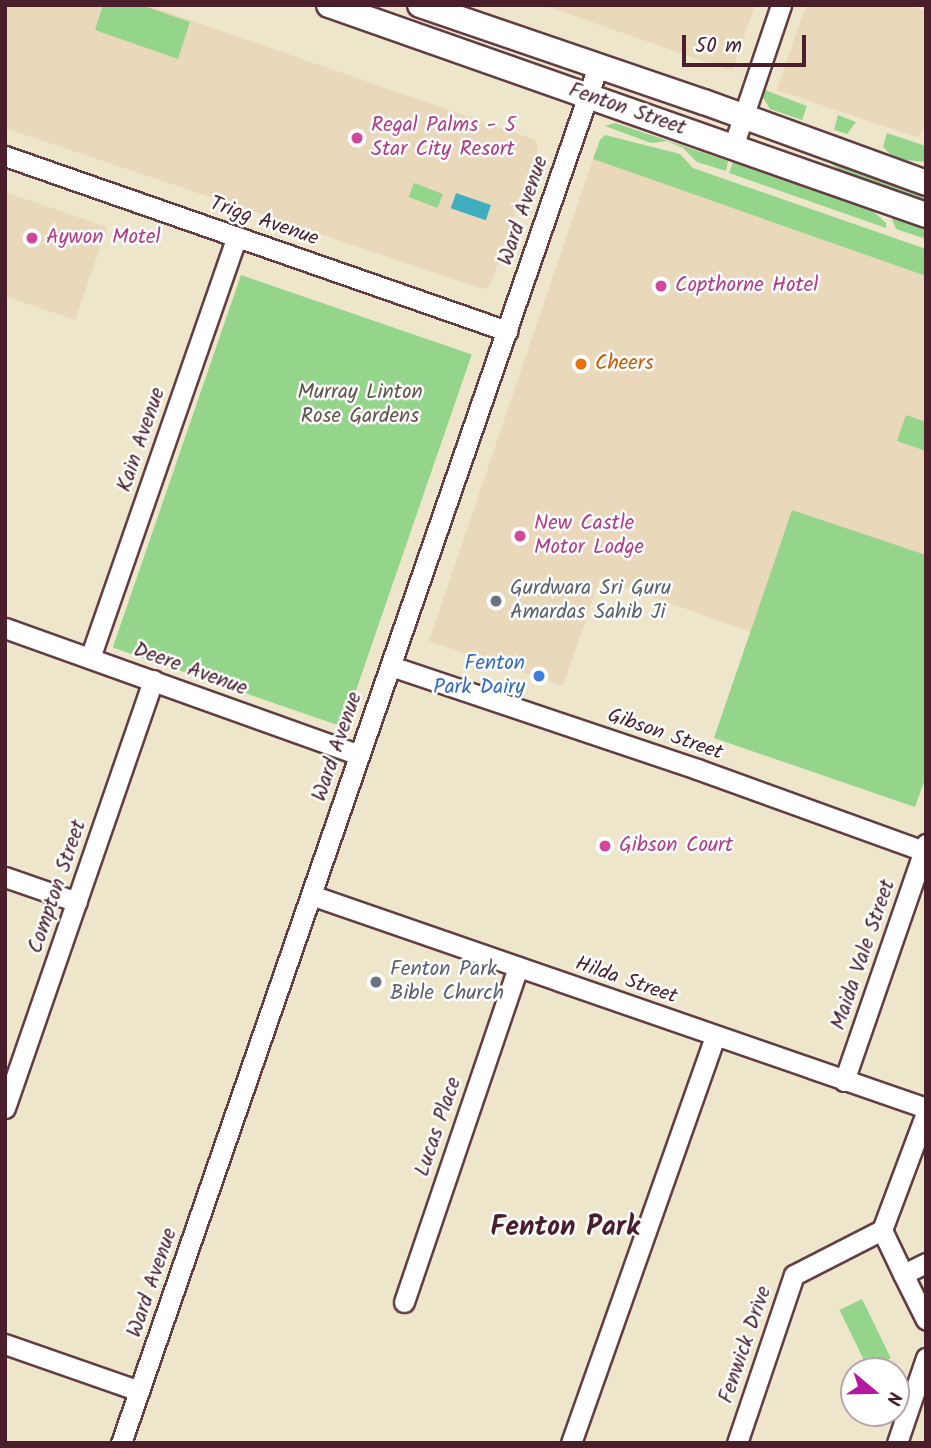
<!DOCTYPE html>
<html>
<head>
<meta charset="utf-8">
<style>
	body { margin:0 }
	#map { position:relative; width:931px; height:1448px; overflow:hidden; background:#eee6ca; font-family:Kalam,sans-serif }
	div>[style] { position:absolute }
	.built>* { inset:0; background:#ead8ba }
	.green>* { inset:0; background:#94d48b; transform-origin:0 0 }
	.water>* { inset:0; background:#41aebf; transform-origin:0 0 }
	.roads { filter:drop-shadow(2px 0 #633d43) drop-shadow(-2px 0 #633d43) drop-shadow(0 2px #633d43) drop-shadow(0 -2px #633d43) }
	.minor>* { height:19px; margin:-9.5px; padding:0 9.5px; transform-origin:9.5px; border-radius:9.5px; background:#fff }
	.major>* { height:24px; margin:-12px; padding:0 12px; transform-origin:12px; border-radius:12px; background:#fff }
	.dots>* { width:19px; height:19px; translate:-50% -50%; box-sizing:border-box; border:4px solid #fff; border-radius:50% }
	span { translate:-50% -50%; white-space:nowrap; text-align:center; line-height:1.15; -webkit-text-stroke:5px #fff; paint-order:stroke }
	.street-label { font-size:21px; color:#4a1f2b }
	.hotel-label { font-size:21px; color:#b23c85 }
	.left { translate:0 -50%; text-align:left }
	.food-label { font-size:21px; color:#c56008 }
	.park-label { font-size:21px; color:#605548 }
	.worship-label { font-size:21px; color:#5b616d }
	.shop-label { font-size:21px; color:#366cbe }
	.right { translate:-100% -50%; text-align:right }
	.district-label { font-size:28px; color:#4a1f2b; font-weight:700 }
	.frame { position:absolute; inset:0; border:7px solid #4a1f2b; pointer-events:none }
	.north { position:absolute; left:840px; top:1357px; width:70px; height:70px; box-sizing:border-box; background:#fff; border:2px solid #b7a5aa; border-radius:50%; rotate:109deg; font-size:19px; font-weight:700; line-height:28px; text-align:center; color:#4a1f2b }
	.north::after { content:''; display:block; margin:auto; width:24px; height:32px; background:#b5179e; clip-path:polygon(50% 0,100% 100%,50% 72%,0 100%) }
	.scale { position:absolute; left:682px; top:35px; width:124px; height:32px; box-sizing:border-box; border:4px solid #4a1f2b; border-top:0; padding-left:9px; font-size:21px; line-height:24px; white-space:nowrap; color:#4a1f2b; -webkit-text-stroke:5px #fff; paint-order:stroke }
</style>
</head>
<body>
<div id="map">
	<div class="built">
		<div style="clip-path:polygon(5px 5px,147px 5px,535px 140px,538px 149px,490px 286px,483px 289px,5px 128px)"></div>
		<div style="clip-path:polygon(543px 5px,755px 5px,732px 71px)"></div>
		<div style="clip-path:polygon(806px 5px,908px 5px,926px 11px,926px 118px,919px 138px,777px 90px)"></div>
		<div style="clip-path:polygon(593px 159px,926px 276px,926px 555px,792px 510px,750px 632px,600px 578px,563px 686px,429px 641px)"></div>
		<div style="clip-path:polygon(5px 192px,107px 227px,75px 320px,5px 296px)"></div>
	</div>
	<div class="green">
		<div style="clip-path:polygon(103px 5px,141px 5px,190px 22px,178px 59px,95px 30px)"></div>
		<div style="clip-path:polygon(762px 89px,807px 106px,802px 120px,770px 109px,762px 96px)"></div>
		<div style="clip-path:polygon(838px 115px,856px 122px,847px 134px,834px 130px)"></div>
		<div style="clip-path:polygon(615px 123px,728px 161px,726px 171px,697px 162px,683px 148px,667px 141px,651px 143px,605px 126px)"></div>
		<div style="clip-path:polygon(887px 133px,926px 146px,926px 162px,895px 159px,883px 147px)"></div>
		<div style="clip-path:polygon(605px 135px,680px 154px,693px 168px,926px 249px,926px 276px,593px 159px,600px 140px)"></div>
		<div style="clip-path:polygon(763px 136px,926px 187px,926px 205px,855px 180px,824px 159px)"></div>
		<div style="clip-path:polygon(733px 162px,873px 211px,886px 223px,886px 228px,729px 173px)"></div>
		<div style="left:414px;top:183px;width:31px;height:15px;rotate:21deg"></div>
		<div style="clip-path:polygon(891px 217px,926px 222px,926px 239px,896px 229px)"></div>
		<div style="left:241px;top:275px;width:244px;height:394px;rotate:19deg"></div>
		<div style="clip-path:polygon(906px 415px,926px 422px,926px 451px,897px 441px)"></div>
		<div style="clip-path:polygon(792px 510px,926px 555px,926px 776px,915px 807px,714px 738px)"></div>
		<div style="left:862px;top:1299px;width:66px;height:25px;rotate:64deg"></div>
	</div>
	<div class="water">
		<div style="left:456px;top:193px;width:37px;height:16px;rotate:19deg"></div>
	</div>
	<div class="roads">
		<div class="minor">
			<div style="left:733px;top:147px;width:150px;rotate:-71.3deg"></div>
			<div style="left:5px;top:156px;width:532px;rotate:19.22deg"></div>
			<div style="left:5px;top:628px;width:376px;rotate:19.7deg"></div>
			<div style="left:90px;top:658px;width:446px;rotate:-70.8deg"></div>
			<div style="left:391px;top:666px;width:323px;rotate:18.6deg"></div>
			<div style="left:697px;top:769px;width:240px;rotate:19.9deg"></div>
			<div style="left:5px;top:877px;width:76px;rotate:19.1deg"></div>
			<div style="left:311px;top:895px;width:651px;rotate:19.1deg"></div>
			<div style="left:844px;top:1081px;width:251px;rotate:-70.9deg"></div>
			<div style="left:5px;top:1108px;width:453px;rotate:-70.9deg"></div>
			<div style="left:882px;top:1230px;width:49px;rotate:64.5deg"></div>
			<div style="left:926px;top:1263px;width:25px;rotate:154deg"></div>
			<div style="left:903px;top:1274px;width:51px;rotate:63.4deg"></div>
			<div style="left:404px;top:1302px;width:354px;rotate:-71.2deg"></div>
			<div style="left:5px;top:1344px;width:142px;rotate:19.3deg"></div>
			<div style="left:121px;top:1443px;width:1457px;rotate:-70.89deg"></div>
			<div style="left:571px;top:1443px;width:432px;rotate:-70.5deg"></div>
			<div style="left:737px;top:1443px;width:177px;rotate:-71.3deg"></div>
			<div style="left:794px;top:1275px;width:99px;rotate:-27.1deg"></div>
			<div style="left:882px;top:1230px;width:125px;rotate:-69.4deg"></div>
			<div style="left:897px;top:1443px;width:90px;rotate:-71.2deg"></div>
		</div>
		<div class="major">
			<div style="left:329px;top:5px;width:633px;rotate:19.38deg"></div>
			<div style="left:420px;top:5px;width:300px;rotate:18.9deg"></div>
			<div style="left:704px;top:102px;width:236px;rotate:20deg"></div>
		</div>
	</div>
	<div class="dots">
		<div style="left:357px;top:138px;background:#d1479c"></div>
		<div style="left:32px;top:238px;background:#d1479c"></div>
		<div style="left:661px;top:286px;background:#d1479c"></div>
		<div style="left:581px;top:364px;background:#e8710a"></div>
		<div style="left:520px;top:536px;background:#d1479c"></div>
		<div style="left:496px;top:601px;background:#6b7280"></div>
		<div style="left:539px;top:676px;background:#3f7fe0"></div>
		<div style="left:605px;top:846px;background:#d1479c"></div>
		<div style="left:376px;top:982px;background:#6b7280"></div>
	</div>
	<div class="street-label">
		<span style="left:627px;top:110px;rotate:19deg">Fenton Street</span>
		<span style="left:524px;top:211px;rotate:-71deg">Ward Avenue</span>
		<span style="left:264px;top:222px;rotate:19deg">Trigg Avenue</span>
		<span style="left:142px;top:440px;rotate:-71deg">Kain Avenue</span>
		<span style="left:190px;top:670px;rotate:20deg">Deere Avenue</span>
		<span style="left:665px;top:735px;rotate:19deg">Gibson Street</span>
		<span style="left:338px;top:747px;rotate:-71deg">Ward Avenue</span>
		<span style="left:58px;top:887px;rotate:-71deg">Compton Street</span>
		<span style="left:864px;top:955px;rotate:-71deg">Maida Vale Street</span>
		<span style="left:626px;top:981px;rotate:19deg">Hilda Street</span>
		<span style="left:439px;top:1127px;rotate:-71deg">Lucas Place</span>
		<span style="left:153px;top:1283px;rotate:-71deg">Ward Avenue</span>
		<span style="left:746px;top:1345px;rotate:-71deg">Fenwick Drive</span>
	</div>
	<div class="hotel-label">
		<span class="left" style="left:371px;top:138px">Regal Palms - 5<br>Star City Resort</span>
		<span class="left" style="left:46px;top:238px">Aywon Motel</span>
		<span class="left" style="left:675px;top:286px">Copthorne Hotel</span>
		<span class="left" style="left:534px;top:536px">New Castle<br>Motor Lodge</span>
		<span class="left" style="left:619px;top:846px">Gibson Court</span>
	</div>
	<div class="food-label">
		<span class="left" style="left:595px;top:364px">Cheers</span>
	</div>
	<div class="park-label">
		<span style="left:360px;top:405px">Murray Linton<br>Rose Gardens</span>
	</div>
	<div class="worship-label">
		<span class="left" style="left:510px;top:601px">Gurdwara Sri Guru<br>Amardas Sahib Ji</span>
		<span class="left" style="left:390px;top:982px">Fenton Park<br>Bible Church</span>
	</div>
	<div class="shop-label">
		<span class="right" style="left:525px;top:676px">Fenton<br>Park Dairy</span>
	</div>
	<div class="district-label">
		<span style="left:565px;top:1228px">Fenton Park</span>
	</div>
	<div class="frame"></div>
	<div class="north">N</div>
	<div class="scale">50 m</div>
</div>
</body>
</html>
